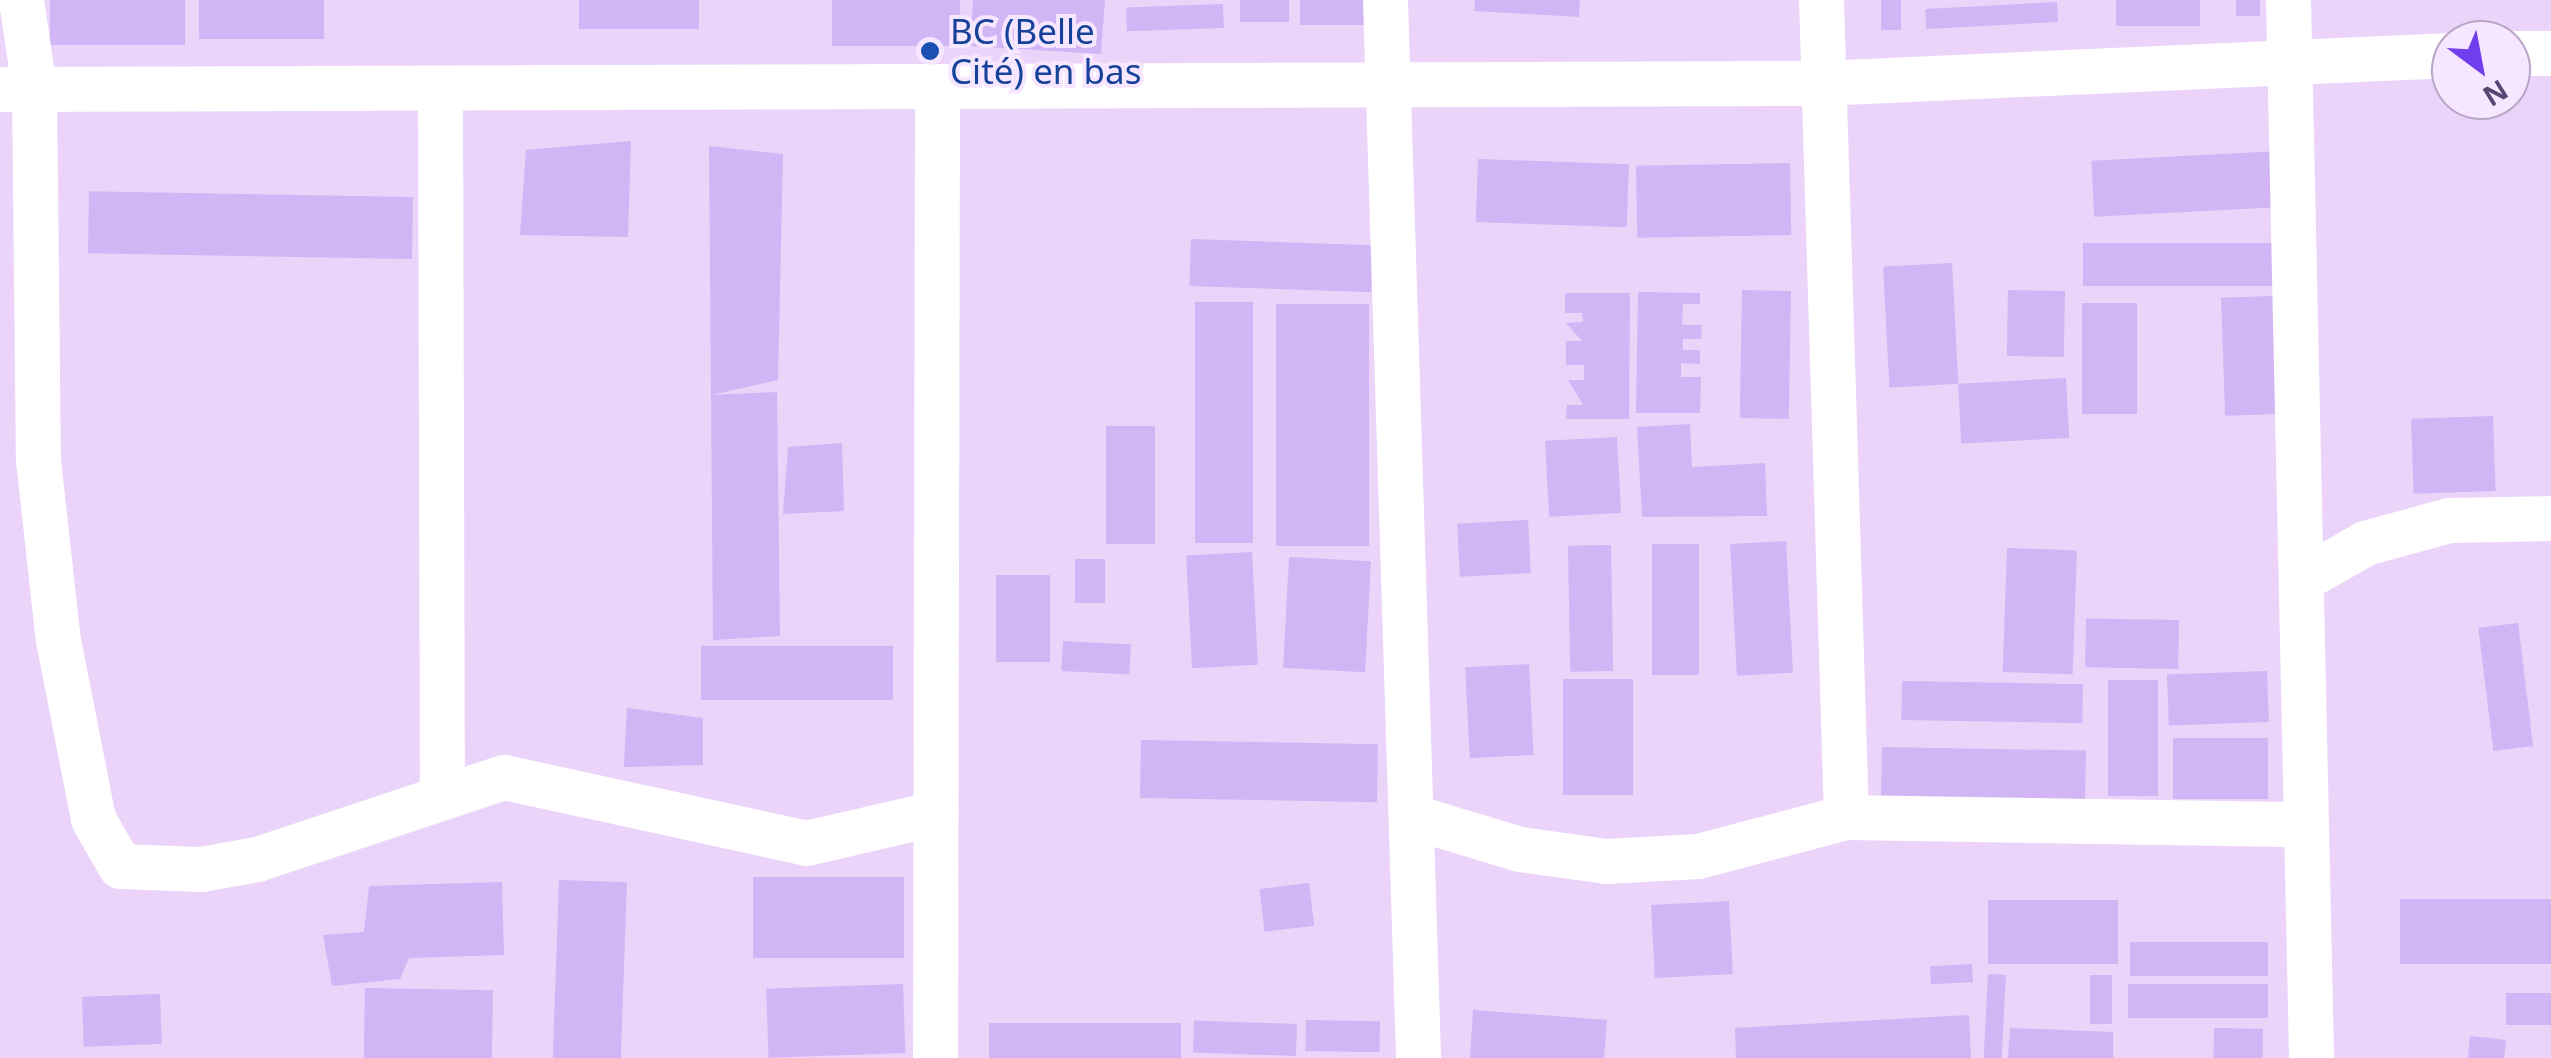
<!DOCTYPE html>
<html>
<head>
<meta charset="utf-8">
<style>
	body { margin:0 }
	#map { position:relative; width:2551px; height:1058px; overflow:hidden; background:#f3dffd; font-family:"Noto Sans",sans-serif }
	div>[style] { position:absolute }
	.residential>* { inset:0; background:#ebd3fa }
	.building>* { inset:0; background:#d2b5f4; transform-origin:0 0 }
	.minor>* { height:45px; margin:-22.5px; padding:0 22.5px; transform-origin:22.5px; border-radius:22.5px; background:#fff }
	.dots>* { width:28px; height:28px; translate:-50% -50%; box-sizing:border-box; border:5px solid #f7e6ff; border-radius:50% }
	span { translate:-50% -50%; white-space:nowrap; text-align:center; line-height:1.15; -webkit-text-stroke:8px #f7e6ff; paint-order:stroke }
	.transit-label { font-size:35px; color:#164399 }
	.left { translate:0 -50%; text-align:left }
	.north { position:absolute; left:2431px; top:20px; width:100px; height:100px; box-sizing:border-box; background:#f7e6ff; border:2px solid #b8a6c7; border-radius:50%; rotate:148deg; font-size:28px; font-weight:700; line-height:40px; text-align:center; color:#594674 }
	.north::after { content:''; display:block; margin:auto; width:35px; height:45px; background:#703eed; clip-path:polygon(50% 0,100% 100%,50% 72%,0 100%) }
</style>
</head>
<body>
<div id="map">
	<div class="residential">
		<div style="clip-path:polygon(evenodd,0 0,2551px 0,2551px 1058px,0 1058px,0 0,2451px 40px,2511px 40px,2511px 100px,2451px 100px,2451px 40px)"></div>
	</div>
	<div class="building">
		<div style="left:50px;top:0;width:135px;height:45px"></div>
		<div style="left:199px;top:0;width:125px;height:39px"></div>
		<div style="left:579px;top:0;width:120px;height:29px"></div>
		<div style="left:832px;top:0;width:128px;height:46px"></div>
		<div style="clip-path:polygon(973px 0,1105px 0,1101px 54px,970px 46px)"></div>
		<div style="left:1240px;top:0;width:49px;height:22px"></div>
		<div style="left:1300px;top:0;width:76px;height:25px"></div>
		<div style="clip-path:polygon(1475px 0,1580px 0,1579px 17px,1474px 11px)"></div>
		<div style="left:1881px;top:0;width:20px;height:30px"></div>
		<div style="left:2116px;top:0;width:84px;height:26px"></div>
		<div style="left:2236px;top:0;width:24px;height:16px"></div>
		<div style="left:2057px;top:2px;width:20px;height:132px;rotate:87deg"></div>
		<div style="left:1223px;top:4px;width:24px;height:97px;rotate:88deg"></div>
		<div style="clip-path:polygon(631px 141px,628px 237px,520px 235px,526px 150px)"></div>
		<div style="clip-path:polygon(709px 146px,783px 154px,778px 380px,711px 395px,777px 392px,780px 636px,713px 640px)"></div>
		<div style="left:2279px;top:151px;width:56px;height:188px;rotate:87deg"></div>
		<div style="left:1478px;top:159px;width:151px;height:63px;rotate:2deg"></div>
		<div style="left:1790px;top:163px;width:72px;height:154px;rotate:89deg"></div>
		<div style="left:413px;top:197px;width:62px;height:324px;rotate:91deg"></div>
		<div style="left:1191px;top:239px;width:182px;height:47px;rotate:2deg"></div>
		<div style="left:2083px;top:243px;width:198px;height:43px"></div>
		<div style="left:1952px;top:263px;width:121px;height:69px;rotate:87deg"></div>
		<div style="left:1742px;top:290px;width:49px;height:128px;rotate:1deg"></div>
		<div style="left:2008px;top:290px;width:57px;height:66px;rotate:1deg"></div>
		<div style="clip-path:polygon(1638px 292px,1700px 293px,1700px 304px,1683px 304px,1682px 325px,1702px 325px,1701px 339px,1683px 339px,1683px 350px,1700px 350px,1700px 364px,1681px 363px,1681px 377px,1701px 377px,1700px 413px,1636px 413px)"></div>
		<div style="clip-path:polygon(1565px 293px,1630px 293px,1629px 419px,1566px 419px,1567px 405px,1583px 405px,1568px 380px,1584px 380px,1584px 365px,1566px 365px,1566px 341px,1582px 341px,1566px 323px,1583px 322px,1582px 313px,1565px 313px)"></div>
		<div style="left:2274px;top:296px;width:118px;height:53px;rotate:88deg"></div>
		<div style="left:1195px;top:302px;width:58px;height:241px"></div>
		<div style="left:2082px;top:303px;width:55px;height:111px"></div>
		<div style="left:1369px;top:304px;width:242px;height:93px;rotate:90deg"></div>
		<div style="left:2066px;top:378px;width:60px;height:108px;rotate:87deg"></div>
		<div style="left:2493px;top:416px;width:75px;height:82px;rotate:88deg"></div>
		<div style="clip-path:polygon(1690px 424px,1692px 467px,1765px 463px,1767px 516px,1642px 517px,1637px 427px)"></div>
		<div style="left:1155px;top:426px;width:118px;height:49px;rotate:90deg"></div>
		<div style="left:1617px;top:437px;width:76px;height:72px;rotate:87deg"></div>
		<div style="clip-path:polygon(842px 443px,844px 511px,783px 514px,788px 447px)"></div>
		<div style="left:1528px;top:520px;width:53px;height:71px;rotate:87deg"></div>
		<div style="left:1786px;top:541px;width:132px;height:56px;rotate:87deg"></div>
		<div style="left:1652px;top:544px;width:47px;height:131px"></div>
		<div style="left:1611px;top:545px;width:126px;height:43px;rotate:89deg"></div>
		<div style="left:2007px;top:548px;width:70px;height:124px;rotate:2deg"></div>
		<div style="left:1252px;top:552px;width:113px;height:66px;rotate:87deg"></div>
		<div style="left:1289px;top:557px;width:82px;height:111px;rotate:3deg"></div>
		<div style="left:1075px;top:559px;width:30px;height:44px"></div>
		<div style="left:996px;top:575px;width:54px;height:87px"></div>
		<div style="left:2179px;top:620px;width:49px;height:93px;rotate:91deg"></div>
		<div style="left:2518px;top:623px;width:124px;height:40px;rotate:83deg"></div>
		<div style="left:1063px;top:641px;width:68px;height:30px;rotate:3deg"></div>
		<div style="left:893px;top:646px;width:54px;height:192px;rotate:90deg"></div>
		<div style="left:1529px;top:664px;width:91px;height:64px;rotate:87deg"></div>
		<div style="left:2267px;top:671px;width:51px;height:100px;rotate:88deg"></div>
		<div style="left:1633px;top:679px;width:116px;height:70px;rotate:90deg"></div>
		<div style="left:2158px;top:680px;width:116px;height:50px;rotate:90deg"></div>
		<div style="left:1902px;top:681px;width:181px;height:39px;rotate:1deg"></div>
		<div style="clip-path:polygon(627px 708px,703px 718px,703px 765px,624px 767px)"></div>
		<div style="left:2173px;top:738px;width:95px;height:61px"></div>
		<div style="left:1141px;top:740px;width:237px;height:58px;rotate:1deg"></div>
		<div style="left:1882px;top:747px;width:204px;height:52px;rotate:1deg"></div>
		<div style="left:753px;top:877px;width:151px;height:81px"></div>
		<div style="left:559px;top:880px;width:68px;height:178px;rotate:2deg"></div>
		<div style="clip-path:polygon(502px 882px,504px 955px,409px 958px,400px 979px,332px 986px,323px 935px,364px 932px,369px 886px)"></div>
		<div style="left:1309px;top:883px;width:43px;height:50px;rotate:83deg"></div>
		<div style="left:2551px;top:899px;width:65px;height:151px;rotate:90deg"></div>
		<div style="left:2118px;top:900px;width:64px;height:130px;rotate:90deg"></div>
		<div style="left:1729px;top:901px;width:73px;height:78px;rotate:87deg"></div>
		<div style="left:2268px;top:942px;width:34px;height:138px;rotate:90deg"></div>
		<div style="left:1972px;top:964px;width:18px;height:42px;rotate:87deg"></div>
		<div style="left:1988px;top:974px;width:18px;height:84px;rotate:3deg"></div>
		<div style="left:2090px;top:975px;width:22px;height:49px"></div>
		<div style="left:903px;top:984px;width:69px;height:137px;rotate:88deg"></div>
		<div style="left:2128px;top:984px;width:140px;height:34px"></div>
		<div style="left:365px;top:988px;width:128px;height:70px;rotate:1deg"></div>
		<div style="left:2551px;top:993px;width:32px;height:45px;rotate:90deg"></div>
		<div style="left:160px;top:994px;width:50px;height:78px;rotate:88deg"></div>
		<div style="clip-path:polygon(1473px 1010px,1607px 1020px,1604px 1058px,1470px 1058px)"></div>
		<div style="clip-path:polygon(1969px 1015px,1971px 1058px,1736px 1058px,1735px 1028px)"></div>
		<div style="left:1306px;top:1020px;width:74px;height:31px;rotate:1deg"></div>
		<div style="left:989px;top:1023px;width:192px;height:35px"></div>
		<div style="left:1297px;top:1024px;width:32px;height:103px;rotate:92deg"></div>
		<div style="clip-path:polygon(2010px 1028px,2113px 1032px,2113px 1058px,2008px 1058px)"></div>
		<div style="left:2214px;top:1028px;width:49px;height:30px;rotate:1deg"></div>
		<div style="clip-path:polygon(2470px 1036px,2506px 1040px,2504px 1058px,2468px 1058px)"></div>
	</div>
	<div class="minor">
		<div style="left:21px;top:0;width:89px;rotate:81.6deg"></div>
		<div style="left:34px;top:88px;width:372px;rotate:89.4deg"></div>
		<div style="left:38px;top:460px;width:181px;rotate:83.7deg"></div>
		<div style="left:58px;top:640px;width:182px;rotate:78.9deg"></div>
		<div style="left:93px;top:819px;width:54px;rotate:60.1deg"></div>
		<div style="left:120px;top:866px;width:81px;rotate:2.1deg"></div>
		<div style="left:201px;top:869px;width:57px;rotate:-10.1deg"></div>
		<div style="left:257px;top:859px;width:260px;rotate:-18.4deg"></div>
		<div style="left:504px;top:777px;width:309px;rotate:12.3deg"></div>
		<div style="left:806px;top:843px;width:133px;rotate:-13deg"></div>
		<div style="left:1385px;top:0;width:1059px;rotate:88.21deg"></div>
		<div style="left:1821px;top:0;width:817px;rotate:88.25deg"></div>
		<div style="left:2288px;top:0;width:1058px;rotate:88.75deg"></div>
		<div style="left:2511px;top:53px;width:40px"></div>
		<div style="left:0;top:89px;width:1820px;rotate:-0.19deg"></div>
		<div style="left:1820px;top:83px;width:632px;rotate:-2.54deg"></div>
		<div style="left:440px;top:94px;width:699px;rotate:89.84deg"></div>
		<div style="left:2302px;top:579px;width:73px;rotate:-29.7deg"></div>
		<div style="left:2365px;top:543px;width:87px;rotate:-15.3deg"></div>
		<div style="left:2449px;top:520px;width:102px;rotate:-1.1deg"></div>
		<div style="left:1417px;top:818px;width:108px;rotate:16.8deg"></div>
		<div style="left:1520px;top:849px;width:87px;rotate:7.9deg"></div>
		<div style="left:1606px;top:861px;width:92px;rotate:-3.1deg"></div>
		<div style="left:1698px;top:856px;width:153px;rotate:-14.8deg"></div>
		<div style="left:1846px;top:817px;width:459px;rotate:0.9deg"></div>
		<div style="left:935px;top:1058px;width:972px;rotate:-89.88deg"></div>
	</div>
	<div class="dots">
		<div style="left:930px;top:51px;background:#1a4fb4"></div>
	</div>
	<div class="transit-label">
		<span class="left" style="left:950px;top:51px">BC (Belle<br>Cité) en bas</span>
	</div>
	<div class="north">N</div>
</div>
</body>
</html>
